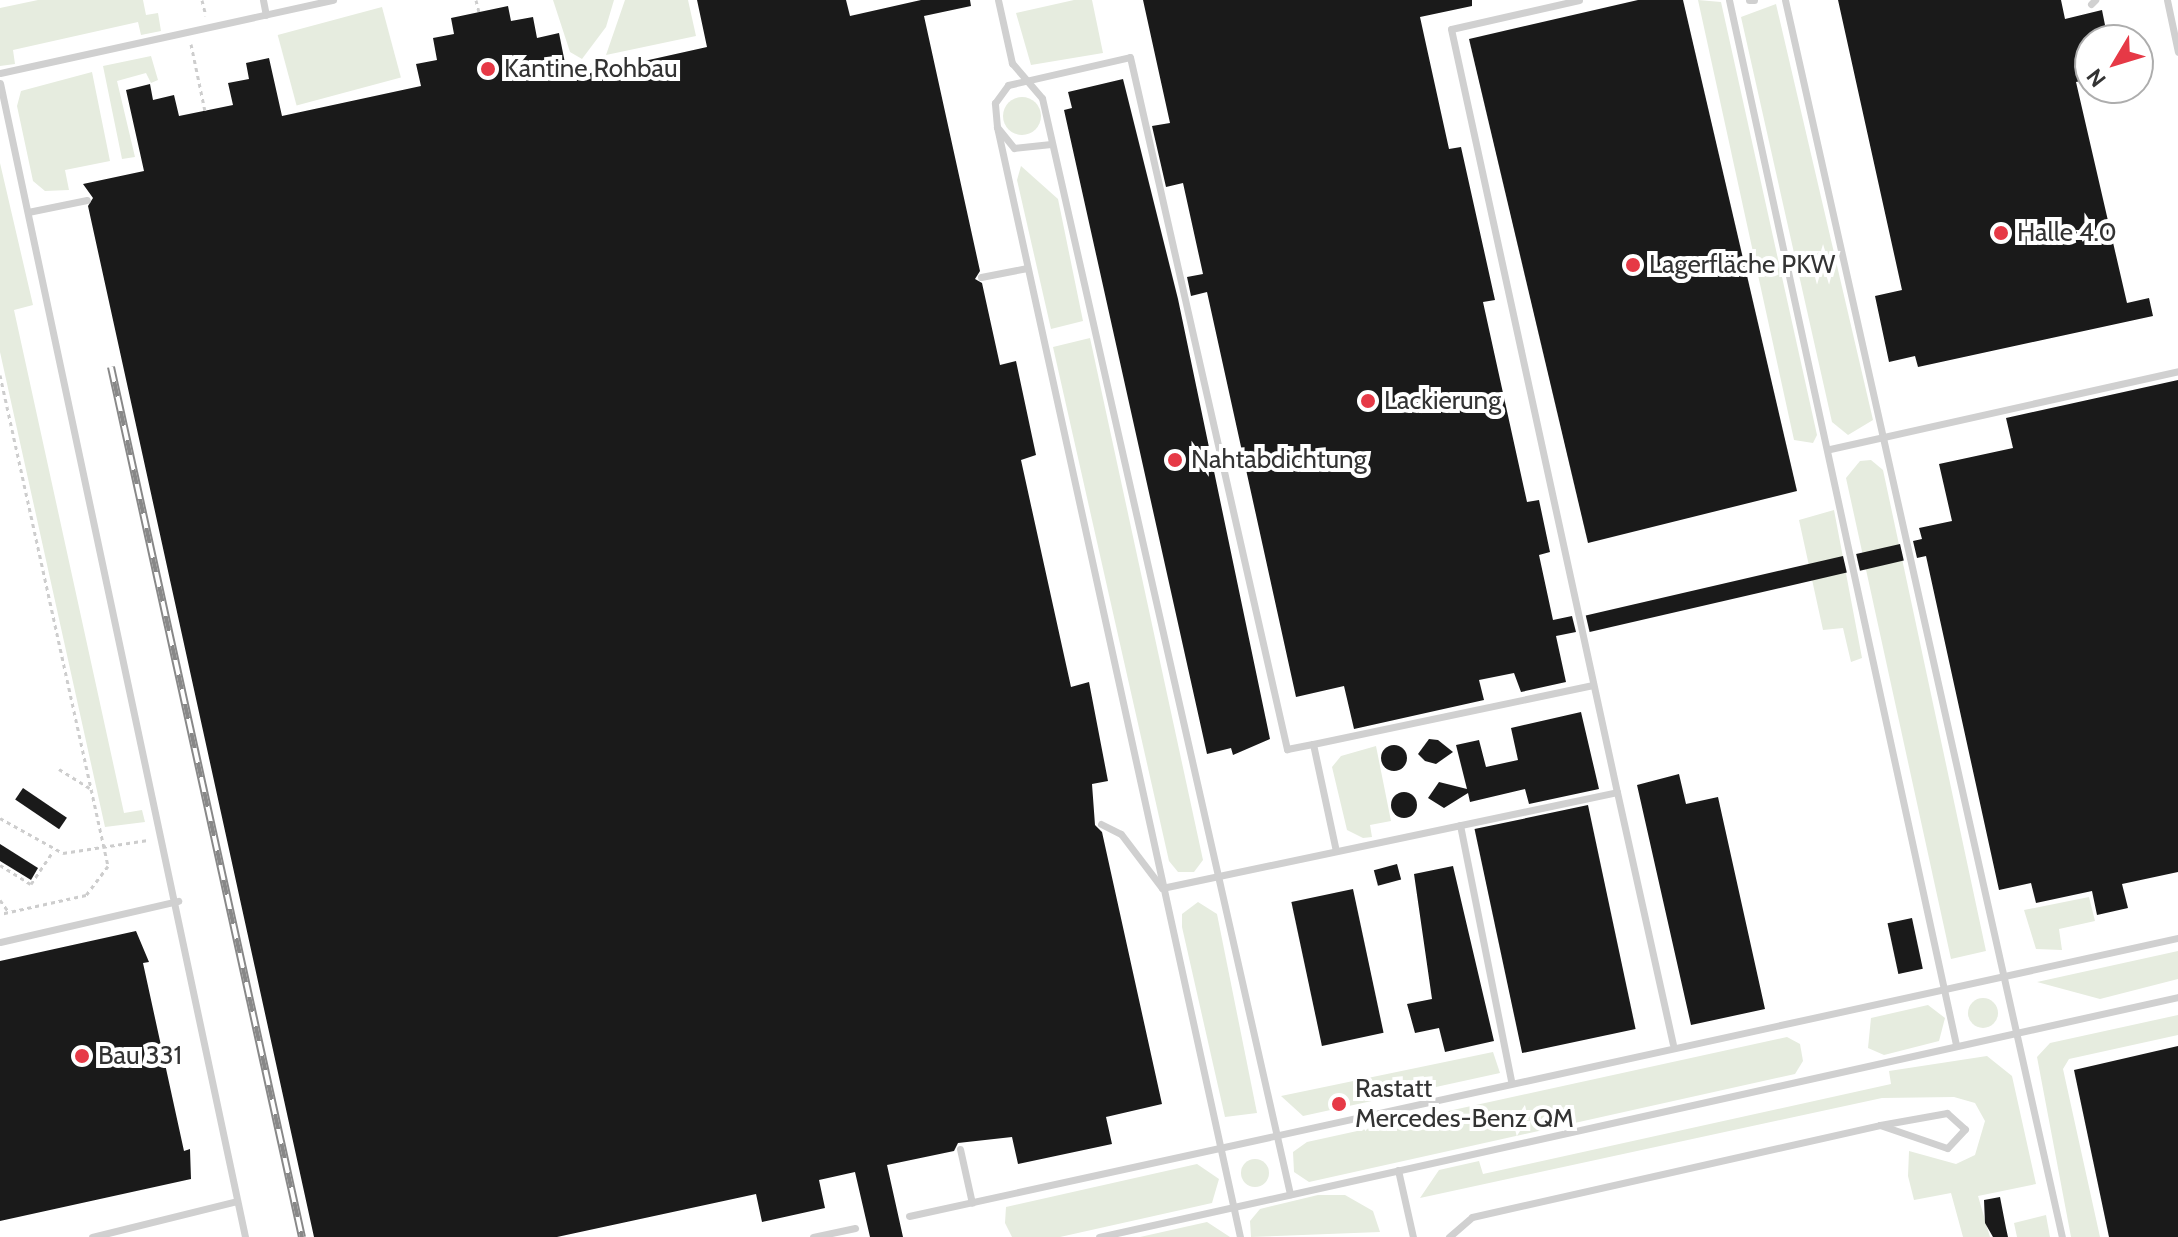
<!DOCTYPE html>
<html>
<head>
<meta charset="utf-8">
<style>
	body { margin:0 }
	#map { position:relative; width:2178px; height:1237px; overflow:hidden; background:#fff; font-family:Cabin,sans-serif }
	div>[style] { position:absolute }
	.green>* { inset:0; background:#e6ecdf; transform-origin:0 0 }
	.round { border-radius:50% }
	.building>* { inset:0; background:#1a1a1a; transform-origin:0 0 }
	.path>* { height:3px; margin-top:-1.5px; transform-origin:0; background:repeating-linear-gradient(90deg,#cdcdcd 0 4px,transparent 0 8px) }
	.lane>* { height:7px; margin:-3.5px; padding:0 3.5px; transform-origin:3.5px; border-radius:3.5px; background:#d0d0d0 }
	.rail>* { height:8px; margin-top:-4px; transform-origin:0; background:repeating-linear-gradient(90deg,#fff 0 15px,#888 0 30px); box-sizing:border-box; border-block:2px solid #888 }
	.dots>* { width:22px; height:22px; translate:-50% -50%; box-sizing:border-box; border:4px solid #fff; border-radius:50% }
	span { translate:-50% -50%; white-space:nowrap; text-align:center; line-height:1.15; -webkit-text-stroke:8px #fff; paint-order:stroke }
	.poi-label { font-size:26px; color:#333 }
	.left { translate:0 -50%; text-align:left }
	.north { position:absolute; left:2074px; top:24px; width:80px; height:80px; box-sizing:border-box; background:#fff; border:2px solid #adadad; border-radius:50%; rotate:232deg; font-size:22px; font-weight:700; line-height:32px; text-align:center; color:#333 }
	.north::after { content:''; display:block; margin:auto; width:28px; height:36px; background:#e63946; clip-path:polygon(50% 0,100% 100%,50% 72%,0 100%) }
</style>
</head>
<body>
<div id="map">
	<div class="green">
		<div style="clip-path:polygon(38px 0,143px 0,146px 15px,158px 13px,161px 31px,141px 35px,138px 22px,13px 50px,15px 64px,0 66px,0 8px)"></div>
		<div style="clip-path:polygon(553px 0,614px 0,606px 27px,582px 59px,570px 52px)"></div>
		<div style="clip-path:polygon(625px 0,688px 0,696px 36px,606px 55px)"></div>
		<div style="clip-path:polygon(1074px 0,1092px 0,1103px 53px,1031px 65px,1016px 13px)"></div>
		<div style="clip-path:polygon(1698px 0,1721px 2px,1817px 435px,1813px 443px,1794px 440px)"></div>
		<div style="clip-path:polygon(1776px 4px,1873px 420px,1848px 435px,1832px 422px,1741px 17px)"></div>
		<div style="left:382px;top:7px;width:73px;height:108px;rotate:75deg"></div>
		<div style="clip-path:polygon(151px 56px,158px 80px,151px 83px,146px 73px,117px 81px,135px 157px,122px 159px,103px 66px)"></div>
		<div style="clip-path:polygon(92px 72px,110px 161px,65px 170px,69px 190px,45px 191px,33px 181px,17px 106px,21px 91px)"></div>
		<div class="round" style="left:1003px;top:97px;width:38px;height:38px"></div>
		<div style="clip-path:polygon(0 163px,33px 305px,14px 310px,124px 813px,142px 810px,145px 822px,105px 827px,0 352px)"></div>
		<div style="clip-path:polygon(1021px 166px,1058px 199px,1083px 321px,1051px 329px,1017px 180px)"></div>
		<div style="clip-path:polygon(1090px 338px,1203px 860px,1194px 872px,1178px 872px,1169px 861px,1053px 347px)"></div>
		<div style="clip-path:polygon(1871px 460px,1883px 470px,1986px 951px,1951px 959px,1846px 478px,1860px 461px)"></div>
		<div style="clip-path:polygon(1834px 510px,1862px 658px,1851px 662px,1843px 628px,1823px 630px,1799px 520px)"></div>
		<div style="clip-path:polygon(1376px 746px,1391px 821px,1370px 825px,1372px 837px,1363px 838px,1347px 830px,1332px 767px,1341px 756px)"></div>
		<div style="clip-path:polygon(2089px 897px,2095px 921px,2059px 929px,2062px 950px,2036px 949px,2024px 910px)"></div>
		<div style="clip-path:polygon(1198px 902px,1217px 914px,1257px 1113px,1225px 1117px,1182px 927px,1182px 914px)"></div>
		<div style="clip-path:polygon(2178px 951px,2178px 979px,2100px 999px,2037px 982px)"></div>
		<div class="round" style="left:1968px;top:998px;width:30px;height:30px"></div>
		<div style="clip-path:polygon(1928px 1005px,1945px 1018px,1939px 1041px,1884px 1055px,1868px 1048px,1871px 1018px)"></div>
		<div style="clip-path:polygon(2178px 1015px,2178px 1035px,2069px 1059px,2063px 1069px,2100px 1237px,2071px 1237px,2037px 1057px,2050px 1043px)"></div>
		<div style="clip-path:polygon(1787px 1037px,1800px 1044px,1803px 1061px,1795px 1074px,1309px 1182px,1294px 1172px,1293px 1152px,1307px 1142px)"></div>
		<div style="clip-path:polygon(1493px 1052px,1500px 1073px,1303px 1116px,1281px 1096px)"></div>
		<div style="clip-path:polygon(1987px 1056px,2012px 1076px,2036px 1184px,1978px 1196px,1990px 1237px,1963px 1237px,1951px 1193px,1914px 1200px,1908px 1176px,1909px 1151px,1956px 1164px,1975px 1155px,1985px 1121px,1975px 1103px,1954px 1097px,1882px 1098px,1420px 1198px,1439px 1170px,1479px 1161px,1483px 1174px,1891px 1084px,1889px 1071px)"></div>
		<div class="round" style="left:1241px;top:1159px;width:28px;height:28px"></div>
		<div style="clip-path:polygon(1197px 1164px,1219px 1179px,1212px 1203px,1060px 1237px,1012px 1237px,1005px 1223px,1006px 1207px)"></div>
		<div style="clip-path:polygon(1318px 1195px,1345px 1195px,1373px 1211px,1380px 1232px,1251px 1237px,1250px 1221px,1260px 1209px)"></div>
		<div style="clip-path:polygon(2046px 1215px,2050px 1237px,2017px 1237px,2014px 1223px)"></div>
		<div style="clip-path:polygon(1207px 1222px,1230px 1237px,1140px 1237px)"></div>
	</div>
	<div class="building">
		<div style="clip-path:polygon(697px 0,846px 0,850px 16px,921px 0,970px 0,971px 6px,924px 16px,980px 271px,975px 279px,982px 283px,1000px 365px,1016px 361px,1036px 455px,1021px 460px,1071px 687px,1089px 682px,1108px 781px,1092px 784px,1095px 825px,1102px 832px,1162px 1104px,1106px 1117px,1112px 1144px,1018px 1164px,1012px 1137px,958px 1143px,954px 1151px,887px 1165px,903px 1237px,870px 1237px,855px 1172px,819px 1180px,825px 1208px,762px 1222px,756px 1194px,557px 1237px,314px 1237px,88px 206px,93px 198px,83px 184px,144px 171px,126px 90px,150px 84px,153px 100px,174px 95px,179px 116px,233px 105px,228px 83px,249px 79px,246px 63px,269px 58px,282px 116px,421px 86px,416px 64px,437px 60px,433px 38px,454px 34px,451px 18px,508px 6px,511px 21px,533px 17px,537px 38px,559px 33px,568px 78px,707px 47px)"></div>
		<div style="clip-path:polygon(1143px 0,1472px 0,1472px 6px,1420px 17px,1449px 149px,1461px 147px,1495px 300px,1483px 302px,1527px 502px,1539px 500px,1550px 552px,1539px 555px,1553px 620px,1572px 616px,1576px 632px,1556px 636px,1566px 682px,1521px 692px,1514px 673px,1479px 680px,1484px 700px,1354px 729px,1344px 686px,1296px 697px,1207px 292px,1191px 296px,1187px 277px,1203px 274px,1183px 183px,1166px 187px,1152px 126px,1170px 123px)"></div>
		<div style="clip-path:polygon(1638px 0,1683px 0,1797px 491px,1588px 543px,1469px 39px)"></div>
		<div style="clip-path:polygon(1838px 0,2061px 0,2065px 19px,2102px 10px,2108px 40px,2090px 40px,2090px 79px,2076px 82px,2127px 303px,2149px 298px,2153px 316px,1918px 367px,1915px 356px,1889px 362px,1875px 296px,1902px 290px)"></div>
		<div style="clip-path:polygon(1123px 79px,1178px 299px,1270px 739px,1233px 755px,1231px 748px,1207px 754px,1064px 110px,1072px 108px,1068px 92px)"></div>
		<div style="clip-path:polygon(2178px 380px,2178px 872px,2122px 884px,2128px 908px,2097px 915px,2092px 891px,2036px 903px,2031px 883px,1999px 890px,1926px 556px,1917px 558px,1913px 541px,1922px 539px,1919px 528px,1952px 521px,1939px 464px,2013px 448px,2006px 418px)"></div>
		<div style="left:1900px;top:544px;width:17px;height:45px;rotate:77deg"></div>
		<div style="left:1843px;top:556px;width:17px;height:264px;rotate:77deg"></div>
		<div style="clip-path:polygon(1581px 712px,1599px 789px,1529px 804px,1525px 789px,1470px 802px,1468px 793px,1444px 808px,1428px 798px,1439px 782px,1467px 789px,1456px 745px,1479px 740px,1486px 767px,1518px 760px,1511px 728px)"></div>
		<div style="clip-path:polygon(1429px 739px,1438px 740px,1453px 752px,1436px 764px,1425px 761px,1418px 754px)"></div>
		<div class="round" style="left:1381px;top:745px;width:26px;height:26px"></div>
		<div style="clip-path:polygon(1679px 774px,1686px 804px,1718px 797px,1765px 1009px,1691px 1025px,1637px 785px)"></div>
		<div style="left:23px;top:788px;width:53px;height:14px;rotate:34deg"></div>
		<div class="round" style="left:1391px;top:792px;width:26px;height:26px"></div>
		<div style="left:1588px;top:805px;width:229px;height:116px;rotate:78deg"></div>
		<div style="clip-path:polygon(0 844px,38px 868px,31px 880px,0 861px)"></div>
		<div style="left:1397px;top:864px;width:16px;height:24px;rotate:75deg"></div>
		<div style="clip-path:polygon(1453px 866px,1494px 1041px,1445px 1052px,1439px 1028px,1415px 1033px,1407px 1004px,1432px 999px,1414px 874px)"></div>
		<div style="left:1353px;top:889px;width:147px;height:63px;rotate:78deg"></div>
		<div style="left:1912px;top:918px;width:52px;height:25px;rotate:78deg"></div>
		<div style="clip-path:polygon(136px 931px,149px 962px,143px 963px,184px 1151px,190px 1149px,191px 1179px,0 1221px,0 961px)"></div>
		<div style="clip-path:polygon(2178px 1046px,2178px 1237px,2109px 1237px,2074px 1070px)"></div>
		<div style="clip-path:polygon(2000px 1197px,2006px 1228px,2008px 1237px,1993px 1237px,1985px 1223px,1984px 1200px)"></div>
	</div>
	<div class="path">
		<div style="left:202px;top:0;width:16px;rotate:76deg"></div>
		<div style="left:476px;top:0;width:12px;rotate:76deg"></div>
		<div style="left:191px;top:44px;width:68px;rotate:78.2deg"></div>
		<div style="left:0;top:375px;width:503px;rotate:77.59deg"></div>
		<div style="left:108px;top:866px;width:36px;rotate:127deg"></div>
		<div style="left:86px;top:895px;width:88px;rotate:167.5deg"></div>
		<div style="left:59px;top:769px;width:36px;rotate:32deg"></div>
		<div style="left:0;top:818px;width:72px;rotate:29.1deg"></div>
		<div style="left:63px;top:853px;width:86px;rotate:-8.7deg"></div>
		<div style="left:0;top:865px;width:36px;rotate:32deg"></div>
		<div style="left:31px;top:884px;width:40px;rotate:-56deg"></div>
		<div style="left:0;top:900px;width:14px;rotate:54deg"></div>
	</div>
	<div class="lane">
		<div style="left:263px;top:0;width:15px;rotate:79deg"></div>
		<div style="left:998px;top:0;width:65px;rotate:77.5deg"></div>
		<div style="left:1012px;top:63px;width:46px;rotate:49.4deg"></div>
		<div style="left:1042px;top:98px;width:1124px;rotate:77.25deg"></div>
		<div style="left:1579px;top:0;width:131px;rotate:167.2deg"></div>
		<div style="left:1451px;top:29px;width:781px;rotate:77.73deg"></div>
		<div style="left:1729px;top:0;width:1069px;rotate:77.74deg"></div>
		<div style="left:1749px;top:0;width:5px"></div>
		<div style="left:1785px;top:0;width:1268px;rotate:77.38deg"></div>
		<div style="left:2167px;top:0;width:53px;rotate:78.1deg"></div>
		<div style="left:2091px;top:4px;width:6px;rotate:-45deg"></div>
		<div style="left:0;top:73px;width:341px;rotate:-12.4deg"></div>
		<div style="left:0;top:83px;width:1180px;rotate:78.01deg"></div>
		<div style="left:997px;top:127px;width:1136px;rotate:77.65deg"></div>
		<div style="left:1051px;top:144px;width:37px;rotate:174deg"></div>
		<div style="left:1014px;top:148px;width:27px;rotate:-129deg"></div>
		<div style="left:997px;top:127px;width:24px;rotate:-95deg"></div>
		<div style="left:995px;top:103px;width:22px;rotate:-54deg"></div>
		<div style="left:1008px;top:85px;width:125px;rotate:-12.9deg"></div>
		<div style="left:1130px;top:57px;width:710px;rotate:77.22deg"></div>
		<div style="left:1287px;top:749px;width:26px;rotate:-11deg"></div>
		<div style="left:1313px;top:744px;width:109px;rotate:77.9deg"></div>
		<div style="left:28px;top:212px;width:60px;rotate:-11.5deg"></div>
		<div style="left:981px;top:277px;width:47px;rotate:-11.1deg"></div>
		<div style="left:1830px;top:449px;width:357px;rotate:-12.6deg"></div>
		<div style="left:1313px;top:744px;width:286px;rotate:-11.9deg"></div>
		<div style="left:1101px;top:824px;width:22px;rotate:27deg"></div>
		<div style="left:1121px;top:834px;width:68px;rotate:52.8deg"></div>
		<div style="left:1162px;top:888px;width:465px;rotate:-11.9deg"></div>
		<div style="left:1617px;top:792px;width:258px;rotate:77.5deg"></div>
		<div style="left:1460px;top:825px;width:261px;rotate:78.7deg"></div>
		<div style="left:0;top:942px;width:183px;rotate:-13deg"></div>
		<div style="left:960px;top:1149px;width:55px;rotate:77.5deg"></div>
		<div style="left:1398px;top:1170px;width:69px;rotate:77.4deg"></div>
		<div style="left:909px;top:1216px;width:1299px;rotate:-12.36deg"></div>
		<div style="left:92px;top:1237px;width:149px;rotate:-13.9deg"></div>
		<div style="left:813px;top:1237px;width:43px;rotate:-12.1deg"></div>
		<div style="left:1099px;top:1237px;width:1105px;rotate:-12.54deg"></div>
		<div style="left:1449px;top:1237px;width:30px;rotate:-41deg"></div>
		<div style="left:1472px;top:1217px;width:418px;rotate:-12.7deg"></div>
		<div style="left:1880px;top:1125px;width:68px;rotate:-10.2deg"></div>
		<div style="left:1947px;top:1113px;width:24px;rotate:42deg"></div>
		<div style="left:1965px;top:1129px;width:26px;rotate:133deg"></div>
		<div style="left:1947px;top:1148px;width:71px;rotate:-161.1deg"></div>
	</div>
	<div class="rail">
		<div style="left:111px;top:367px;width:891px;rotate:77.62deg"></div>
	</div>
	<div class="dots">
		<div style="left:488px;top:69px;background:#e63946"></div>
		<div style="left:2001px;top:233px;background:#e63946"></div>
		<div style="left:1633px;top:265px;background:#e63946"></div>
		<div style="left:1368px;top:401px;background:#e63946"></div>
		<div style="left:1175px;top:460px;background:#e63946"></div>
		<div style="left:82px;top:1056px;background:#e63946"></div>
		<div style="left:1339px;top:1104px;background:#e63946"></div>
	</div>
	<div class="poi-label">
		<span class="left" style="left:504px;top:69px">Kantine Rohbau</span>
		<span class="left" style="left:2017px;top:233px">Halle 4.0</span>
		<span class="left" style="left:1649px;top:265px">Lagerfläche PKW</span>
		<span class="left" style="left:1384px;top:401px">Lackierung</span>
		<span class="left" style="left:1191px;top:460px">Nahtabdichtung</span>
		<span class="left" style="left:98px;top:1056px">Bau 331</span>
		<span class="left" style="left:1355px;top:1104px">Rastatt<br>Mercedes-Benz QM</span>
	</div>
	<div class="north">N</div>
</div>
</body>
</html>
